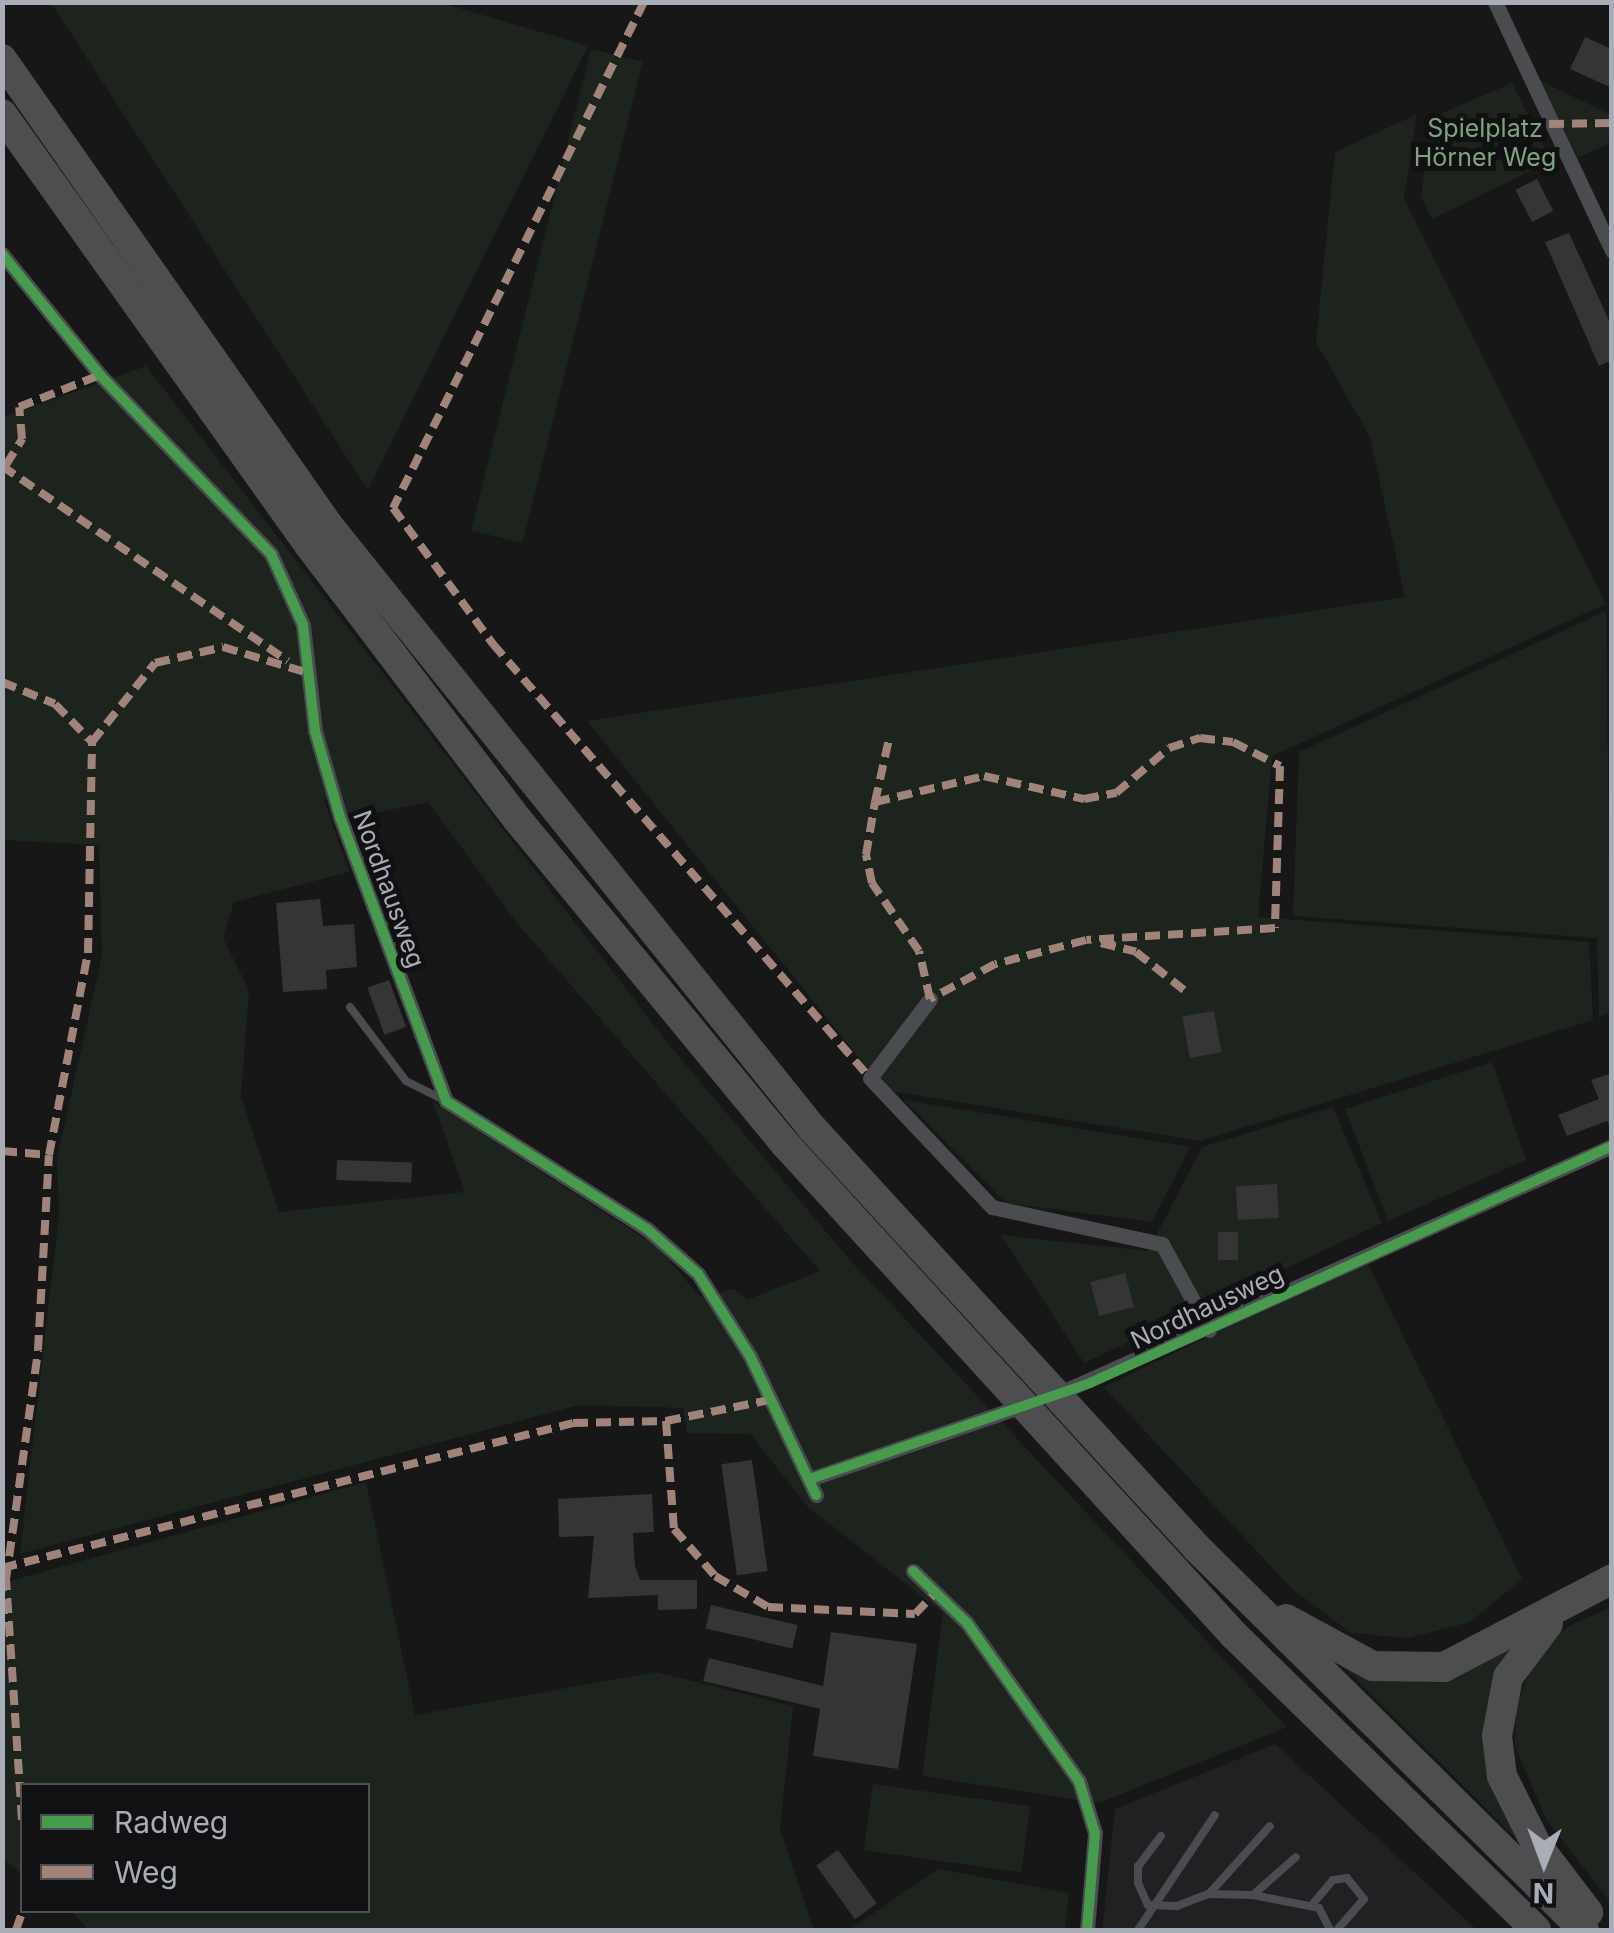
<!DOCTYPE html>
<html>
<head>
<meta charset="utf-8">
<style>
	body { margin:0 }
	#map { position:relative; width:1614px; height:1933px; overflow:hidden; background:#171717; font-family:Inter,sans-serif }
	div>[style] { position:absolute }
	.built>* { inset:0; background:#212123 }
	.green>* { inset:0; background:#1d241e; transform-origin:0 0 }
	.building>* { inset:0; background:#353536; transform-origin:0 0 }
	.service>* { height:8px; margin:-4px; padding:0 4px; transform-origin:4px; border-radius:4px; background:#4b4c50 }
	.minor>* { height:15px; margin:-7.5px; padding:0 7.5px; transform-origin:7.5px; border-radius:7.5px; background:#4b4c50 }
	.motorway>* { height:30px; margin:-15px; padding:0 15px; transform-origin:15px; border-radius:15px; background:#4e4e51 }
	.quiet>* { height:8px; margin-top:-4px; transform-origin:0; background:repeating-linear-gradient(90deg,#a18479 0 15px,transparent 0 23px) }
	.cycleway>* { height:10px; margin:-5px; padding:0 5px; transform-origin:5px; border-radius:5px; background:#469c4c }
	span { translate:-50% -50%; white-space:nowrap; text-align:center; line-height:1.15; -webkit-text-stroke:10px #111113; paint-order:stroke }
	.park-label { font-size:25px; color:#7fa381 }
	.street-label { font-size:25px; color:#a8adb8 }
	.frame { position:absolute; inset:0; border:5px solid #a8adb8; pointer-events:none }
	.legend { position:absolute; left:20px; top:1783px; width:350px; height:130px; box-sizing:border-box; background:#111113; border:2px solid #4d4f55; margin:0; padding:12px 18px; list-style:none; font-size:30px; color:#a8adb8 }
	.legend li { display:flex; align-items:center; gap:20px; height:50px }
	.legend b { width:50px; border:2px solid #4d4f55 }
	.north { position:absolute; left:1494px; top:1813px; width:100px; height:100px; -webkit-text-stroke:8px #111113; paint-order:stroke; rotate:181deg; font-size:28px; font-weight:700; line-height:40px; text-align:center; color:#a8adb8 }
	.north::after { content:''; display:block; margin:auto; width:35px; height:45px; background:#a8adb8; clip-path:polygon(50% 0,100% 100%,50% 72%,0 100%) }
</style>
</head>
<body>
<div id="map">
	<div class="built">
		<div style="clip-path:polygon(1275px 1744px,1477px 1930px,1102px 1930px,1115px 1809px)"></div>
	</div>
	<div class="green">
		<div style="clip-path:polygon(51px 3px,442px 3px,588px 46px,368px 490px)"></div>
		<div style="left:591px;top:49px;width:53px;height:496px;rotate:14deg"></div>
		<div style="clip-path:polygon(1539px 80px,1611px 115px,1611px 143px,1578px 157px)"></div>
		<div style="clip-path:polygon(1512px 83px,1551px 161px,1432px 219px,1421px 197px,1431px 118px)"></div>
		<div style="clip-path:polygon(1417px 114px,1404px 198px,1606px 604px,1272px 756px,1258px 917px,1589px 942px,1593px 1020px,1200px 1141px,885px 1090px,587px 721px,1405px 597px,1370px 437px,1316px 342px,1335px 152px)"></div>
		<div style="clip-path:polygon(evenodd,146px 366px,671px 1047px,849px 1259px,1287px 1727px,1099px 1803px,922px 1776px,943px 1613px,808px 1507px,750px 1434px,687px 1433px,683px 1408px,579px 1405px,20px 1554px,59px 1214px,57px 1159px,102px 955px,99px 845px,3px 840px,2px 418px,146px 366px,323px 797px,351px 818px,428px 802px,517px 923px,820px 1271px,747px 1300px,734px 1289px,700px 1297px,659px 1248px,433px 1102px,465px 1192px,279px 1212px,241px 1096px,249px 990px,223px 938px,234px 902px,349px 872px,323px 797px)"></div>
		<div style="clip-path:polygon(1606px 611px,1611px 1012px,1599px 1017px,1597px 938px,1293px 916px,1299px 752px)"></div>
		<div style="clip-path:polygon(1492px 1062px,1526px 1160px,1388px 1221px,1345px 1109px)"></div>
		<div style="clip-path:polygon(904px 1100px,1190px 1147px,1152px 1222px,1006px 1203px)"></div>
		<div style="clip-path:polygon(1333px 1107px,1382px 1223px,1084px 1363px,1001px 1235px,1148px 1251px,1202px 1147px)"></div>
		<div style="clip-path:polygon(1366px 1260px,1522px 1579px,1470px 1622px,1408px 1638px,1351px 1633px,1292px 1589px,1104px 1387px)"></div>
		<div style="clip-path:polygon(366px 1482px,415px 1715px,656px 1672px,793px 1706px,780px 1829px,814px 1930px,88px 1930px,72px 1911px,368px 1910px,368px 1786px,22px 1786px,22px 1873px,3px 1860px,3px 1583px)"></div>
		<div style="clip-path:polygon(1611px 1607px,1611px 1903px,1546px 1819px,1515px 1746px,1516px 1708px,1533px 1662px,1567px 1627px)"></div>
		<div style="clip-path:polygon(1521px 1639px,1496px 1684px,1526px 1848px,1347px 1670px,1374px 1676px)"></div>
		<div style="left:873px;top:1784px;width:159px;height:67px;rotate:8deg"></div>
		<div style="clip-path:polygon(938px 1869px,1069px 1893px,1065px 1930px,849px 1930px)"></div>
	</div>
	<div class="building">
		<div style="clip-path:polygon(1585px 37px,1612px 49px,1612px 88px,1570px 69px)"></div>
		<div style="left:1537px;top:179px;width:36px;height:24px;rotate:63deg"></div>
		<div style="clip-path:polygon(1569px 233px,1612px 327px,1612px 360px,1599px 366px,1545px 242px)"></div>
		<div style="clip-path:polygon(320px 899px,323px 926px,354px 924px,357px 967px,326px 970px,327px 989px,283px 992px,276px 903px)"></div>
		<div style="left:389px;top:980px;width:50px;height:23px;rotate:70deg"></div>
		<div style="left:1214px;top:1011px;width:42px;height:32px;rotate:80deg"></div>
		<div style="clip-path:polygon(1612px 1073px,1612px 1129px,1607px 1121px,1567px 1136px,1558px 1115px,1599px 1099px,1591px 1080px)"></div>
		<div style="left:337px;top:1160px;width:75px;height:20px;rotate:2deg"></div>
		<div style="left:1277px;top:1184px;width:34px;height:41px;rotate:87deg"></div>
		<div style="left:1218px;top:1232px;width:20px;height:28px"></div>
		<div style="left:1125px;top:1273px;width:35px;height:36px;rotate:75deg"></div>
		<div style="left:752px;top:1460px;width:112px;height:31px;rotate:82deg"></div>
		<div style="clip-path:polygon(652px 1494px,654px 1532px,633px 1533px,635px 1566px,640px 1580px,697px 1580px,697px 1609px,658px 1610px,658px 1595px,588px 1598px,594px 1536px,559px 1537px,558px 1499px)"></div>
		<div style="left:711px;top:1605px;width:89px;height:24px;rotate:13deg"></div>
		<div style="clip-path:polygon(831px 1632px,917px 1644px,898px 1769px,813px 1756px,820px 1709px,703px 1681px,709px 1658px,823px 1686px)"></div>
		<div style="left:838px;top:1850px;width:66px;height:27px;rotate:54deg"></div>
	</div>
	<div class="service">
		<div style="left:350px;top:1007px;width:93px;rotate:52.9deg"></div>
		<div style="left:406px;top:1081px;width:40px;rotate:26.6deg"></div>
		<div style="left:1161px;top:1836px;width:38px;rotate:127deg"></div>
		<div style="left:1138px;top:1866px;width:17px;rotate:90deg"></div>
		<div style="left:1138px;top:1883px;width:24px;rotate:66deg"></div>
		<div style="left:1148px;top:1905px;width:29px;rotate:2deg"></div>
		<div style="left:1177px;top:1906px;width:34px;rotate:-21deg"></div>
		<div style="left:1209px;top:1894px;width:91px;rotate:-48.1deg"></div>
		<div style="left:1209px;top:1894px;width:44px;rotate:1.3deg"></div>
		<div style="left:1253px;top:1895px;width:57px;rotate:-41.5deg"></div>
		<div style="left:1253px;top:1895px;width:67px;rotate:11.1deg"></div>
		<div style="left:1319px;top:1908px;width:25px;rotate:63deg"></div>
		<div style="left:1311px;top:1906px;width:34px;rotate:-50deg"></div>
		<div style="left:1333px;top:1880px;width:14px;rotate:-8deg"></div>
		<div style="left:1347px;top:1878px;width:27px;rotate:51deg"></div>
		<div style="left:1364px;top:1899px;width:41px;rotate:131.1deg"></div>
		<div style="left:1138px;top:1930px;width:138px;rotate:-56.2deg"></div>
	</div>
	<div class="minor">
		<div style="left:1495px;top:2px;width:275px;rotate:64.8deg"></div>
		<div style="left:2px;top:254px;width:156px;rotate:51deg"></div>
		<div style="left:100px;top:375px;width:248px;rotate:46.3deg"></div>
		<div style="left:271px;top:554px;width:78px;rotate:65.7deg"></div>
		<div style="left:303px;top:625px;width:107px;rotate:83.5deg"></div>
		<div style="left:315px;top:731px;width:90px;rotate:73.8deg"></div>
		<div style="left:340px;top:817px;width:303px;rotate:69.5deg"></div>
		<div style="left:446px;top:1101px;width:238px;rotate:32.5deg"></div>
		<div style="left:647px;top:1229px;width:68px;rotate:41.4deg"></div>
		<div style="left:698px;top:1274px;width:97px;rotate:57.6deg"></div>
		<div style="left:750px;top:1356px;width:154px;rotate:64.6deg"></div>
		<div style="left:930px;top:999px;width:99px;rotate:127.2deg"></div>
		<div style="left:870px;top:1078px;width:178px;rotate:46.6deg"></div>
		<div style="left:992px;top:1207px;width:174px;rotate:12.3deg"></div>
		<div style="left:1162px;top:1244px;width:98px;rotate:61.3deg"></div>
		<div style="left:1055px;top:1395px;width:610px;rotate:-24.09deg"></div>
		<div style="left:810px;top:1479px;width:231px;rotate:-19deg"></div>
		<div style="left:913px;top:1571px;width:75px;rotate:43.9deg"></div>
		<div style="left:967px;top:1623px;width:194px;rotate:54.7deg"></div>
		<div style="left:1079px;top:1781px;width:54px;rotate:72.9deg"></div>
		<div style="left:1095px;top:1833px;width:97px;rotate:94.7deg"></div>
	</div>
	<div class="motorway">
		<div style="left:2px;top:59px;width:569px;rotate:55.02deg"></div>
		<div style="left:328px;top:525px;width:773px;rotate:51.25deg"></div>
		<div style="left:812px;top:1128px;width:570px;rotate:47.49deg"></div>
		<div style="left:1197px;top:1548px;width:544px;rotate:44.63deg"></div>
		<div style="left:2px;top:114px;width:529px;rotate:54.54deg"></div>
		<div style="left:309px;top:545px;width:345px;rotate:52.8deg"></div>
		<div style="left:518px;top:820px;width:421px;rotate:50.5deg"></div>
		<div style="left:786px;top:1145px;width:664px;rotate:47.56deg"></div>
		<div style="left:1234px;top:1635px;width:422px;rotate:44.3deg"></div>
		<div style="left:1286px;top:1619px;width:99px;rotate:28.4deg"></div>
		<div style="left:1373px;top:1666px;width:71px;rotate:0.8deg"></div>
		<div style="left:1444px;top:1667px;width:190px;rotate:-27.6deg"></div>
		<div style="left:1548px;top:1624px;width:66px;rotate:127deg"></div>
		<div style="left:1508px;top:1677px;width:60px;rotate:100.6deg"></div>
		<div style="left:1497px;top:1736px;width:40px;rotate:82.9deg"></div>
		<div style="left:1502px;top:1776px;width:76px;rotate:63.4deg"></div>
		<div style="left:1536px;top:1844px;width:86px;rotate:52.6deg"></div>
	</div>
	<div class="quiet">
		<div style="left:644px;top:2px;width:565px;rotate:116.38deg"></div>
		<div style="left:393px;top:508px;width:169px;rotate:53.7deg"></div>
		<div style="left:493px;top:644px;width:575px;rotate:49.02deg"></div>
		<div style="left:1549px;top:124px;width:63px;rotate:-0.9deg"></div>
		<div style="left:6px;top:465px;width:31px;rotate:-58deg"></div>
		<div style="left:22px;top:439px;width:32px;rotate:-95deg"></div>
		<div style="left:19px;top:407px;width:87px;rotate:-21.6deg"></div>
		<div style="left:2px;top:466px;width:346px;rotate:34.3deg"></div>
		<div style="left:2px;top:682px;width:57px;rotate:22.5deg"></div>
		<div style="left:55px;top:704px;width:53px;rotate:45.8deg"></div>
		<div style="left:875px;top:802px;width:112px;rotate:-13.4deg"></div>
		<div style="left:984px;top:776px;width:103px;rotate:13deg"></div>
		<div style="left:1084px;top:799px;width:33px;rotate:-11deg"></div>
		<div style="left:1116px;top:793px;width:70px;rotate:-40.3deg"></div>
		<div style="left:1169px;top:748px;width:33px;rotate:-18deg"></div>
		<div style="left:1200px;top:738px;width:33px;rotate:7deg"></div>
		<div style="left:1233px;top:742px;width:53px;rotate:27.1deg"></div>
		<div style="left:1280px;top:766px;width:162px;rotate:91.8deg"></div>
		<div style="left:1275px;top:928px;width:189px;rotate:176.4deg"></div>
		<div style="left:1086px;top:940px;width:94px;rotate:165.2deg"></div>
		<div style="left:995px;top:964px;width:74px;rotate:151.7deg"></div>
		<div style="left:930px;top:999px;width:49px;rotate:-102.9deg"></div>
		<div style="left:919px;top:951px;width:83px;rotate:-124.7deg"></div>
		<div style="left:872px;top:883px;width:29px;rotate:-102deg"></div>
		<div style="left:866px;top:855px;width:54px;rotate:-80.4deg"></div>
		<div style="left:875px;top:802px;width:65px;rotate:-77.5deg"></div>
		<div style="left:1101px;top:943px;width:36px;rotate:14deg"></div>
		<div style="left:1136px;top:952px;width:63px;rotate:38.5deg"></div>
		<div style="left:2px;top:1151px;width:47px;rotate:4.9deg"></div>
		<div style="left:666px;top:1421px;width:108px;rotate:85.8deg"></div>
		<div style="left:674px;top:1529px;width:62px;rotate:48.9deg"></div>
		<div style="left:715px;top:1576px;width:61px;rotate:30.3deg"></div>
		<div style="left:768px;top:1607px;width:147px;rotate:2.7deg"></div>
		<div style="left:915px;top:1614px;width:32px;rotate:-46deg"></div>
		<div style="left:2px;top:1568px;width:589px;rotate:-14.25deg"></div>
		<div style="left:573px;top:1423px;width:93px;rotate:-1.2deg"></div>
		<div style="left:666px;top:1421px;width:105px;rotate:-11.5deg"></div>
		<div style="left:22px;top:1820px;width:242px;rotate:-93.8deg"></div>
		<div style="left:6px;top:1579px;width:231px;rotate:-82deg"></div>
		<div style="left:38px;top:1350px;width:195px;rotate:-86.8deg"></div>
		<div style="left:49px;top:1155px;width:206px;rotate:-79.1deg"></div>
		<div style="left:88px;top:953px;width:211px;rotate:-88.9deg"></div>
		<div style="left:92px;top:742px;width:101px;rotate:-51.4deg"></div>
		<div style="left:155px;top:663px;width:70px;rotate:-13.2deg"></div>
		<div style="left:223px;top:647px;width:86px;rotate:17deg"></div>
		<div style="left:16px;top:1930px;width:21px;rotate:-71deg"></div>
	</div>
	<div class="cycleway">
		<div style="left:2px;top:254px;width:156px;rotate:51deg"></div>
		<div style="left:100px;top:375px;width:248px;rotate:46.3deg"></div>
		<div style="left:271px;top:554px;width:78px;rotate:65.7deg"></div>
		<div style="left:303px;top:625px;width:107px;rotate:83.5deg"></div>
		<div style="left:315px;top:731px;width:90px;rotate:73.8deg"></div>
		<div style="left:340px;top:817px;width:303px;rotate:69.5deg"></div>
		<div style="left:446px;top:1101px;width:238px;rotate:32.5deg"></div>
		<div style="left:647px;top:1229px;width:68px;rotate:41.4deg"></div>
		<div style="left:698px;top:1274px;width:97px;rotate:57.6deg"></div>
		<div style="left:750px;top:1356px;width:154px;rotate:64.6deg"></div>
		<div style="left:810px;top:1479px;width:296px;rotate:-18.9deg"></div>
		<div style="left:1090px;top:1383px;width:573px;rotate:-24.42deg"></div>
		<div style="left:913px;top:1571px;width:75px;rotate:43.9deg"></div>
		<div style="left:967px;top:1623px;width:194px;rotate:54.7deg"></div>
		<div style="left:1079px;top:1781px;width:54px;rotate:72.9deg"></div>
		<div style="left:1095px;top:1833px;width:97px;rotate:94.7deg"></div>
	</div>
	<div class="park-label">
		<span style="left:1485px;top:143px">Spielplatz<br>Hörner Weg</span>
	</div>
	<div class="street-label">
		<span style="left:389px;top:889px;rotate:70deg">Nordhausweg</span>
		<span style="left:1207px;top:1307px;rotate:-25deg">Nordhausweg</span>
	</div>
	<div class="frame"></div>
	<ul class="legend">
	<li><b style="height:12px;background:#469c4c"></b>Radweg</li>
	<li><b style="height:12px;background:#a18479"></b>Weg</li>
	</ul>
	<div class="north">N</div>
</div>
</body>
</html>
